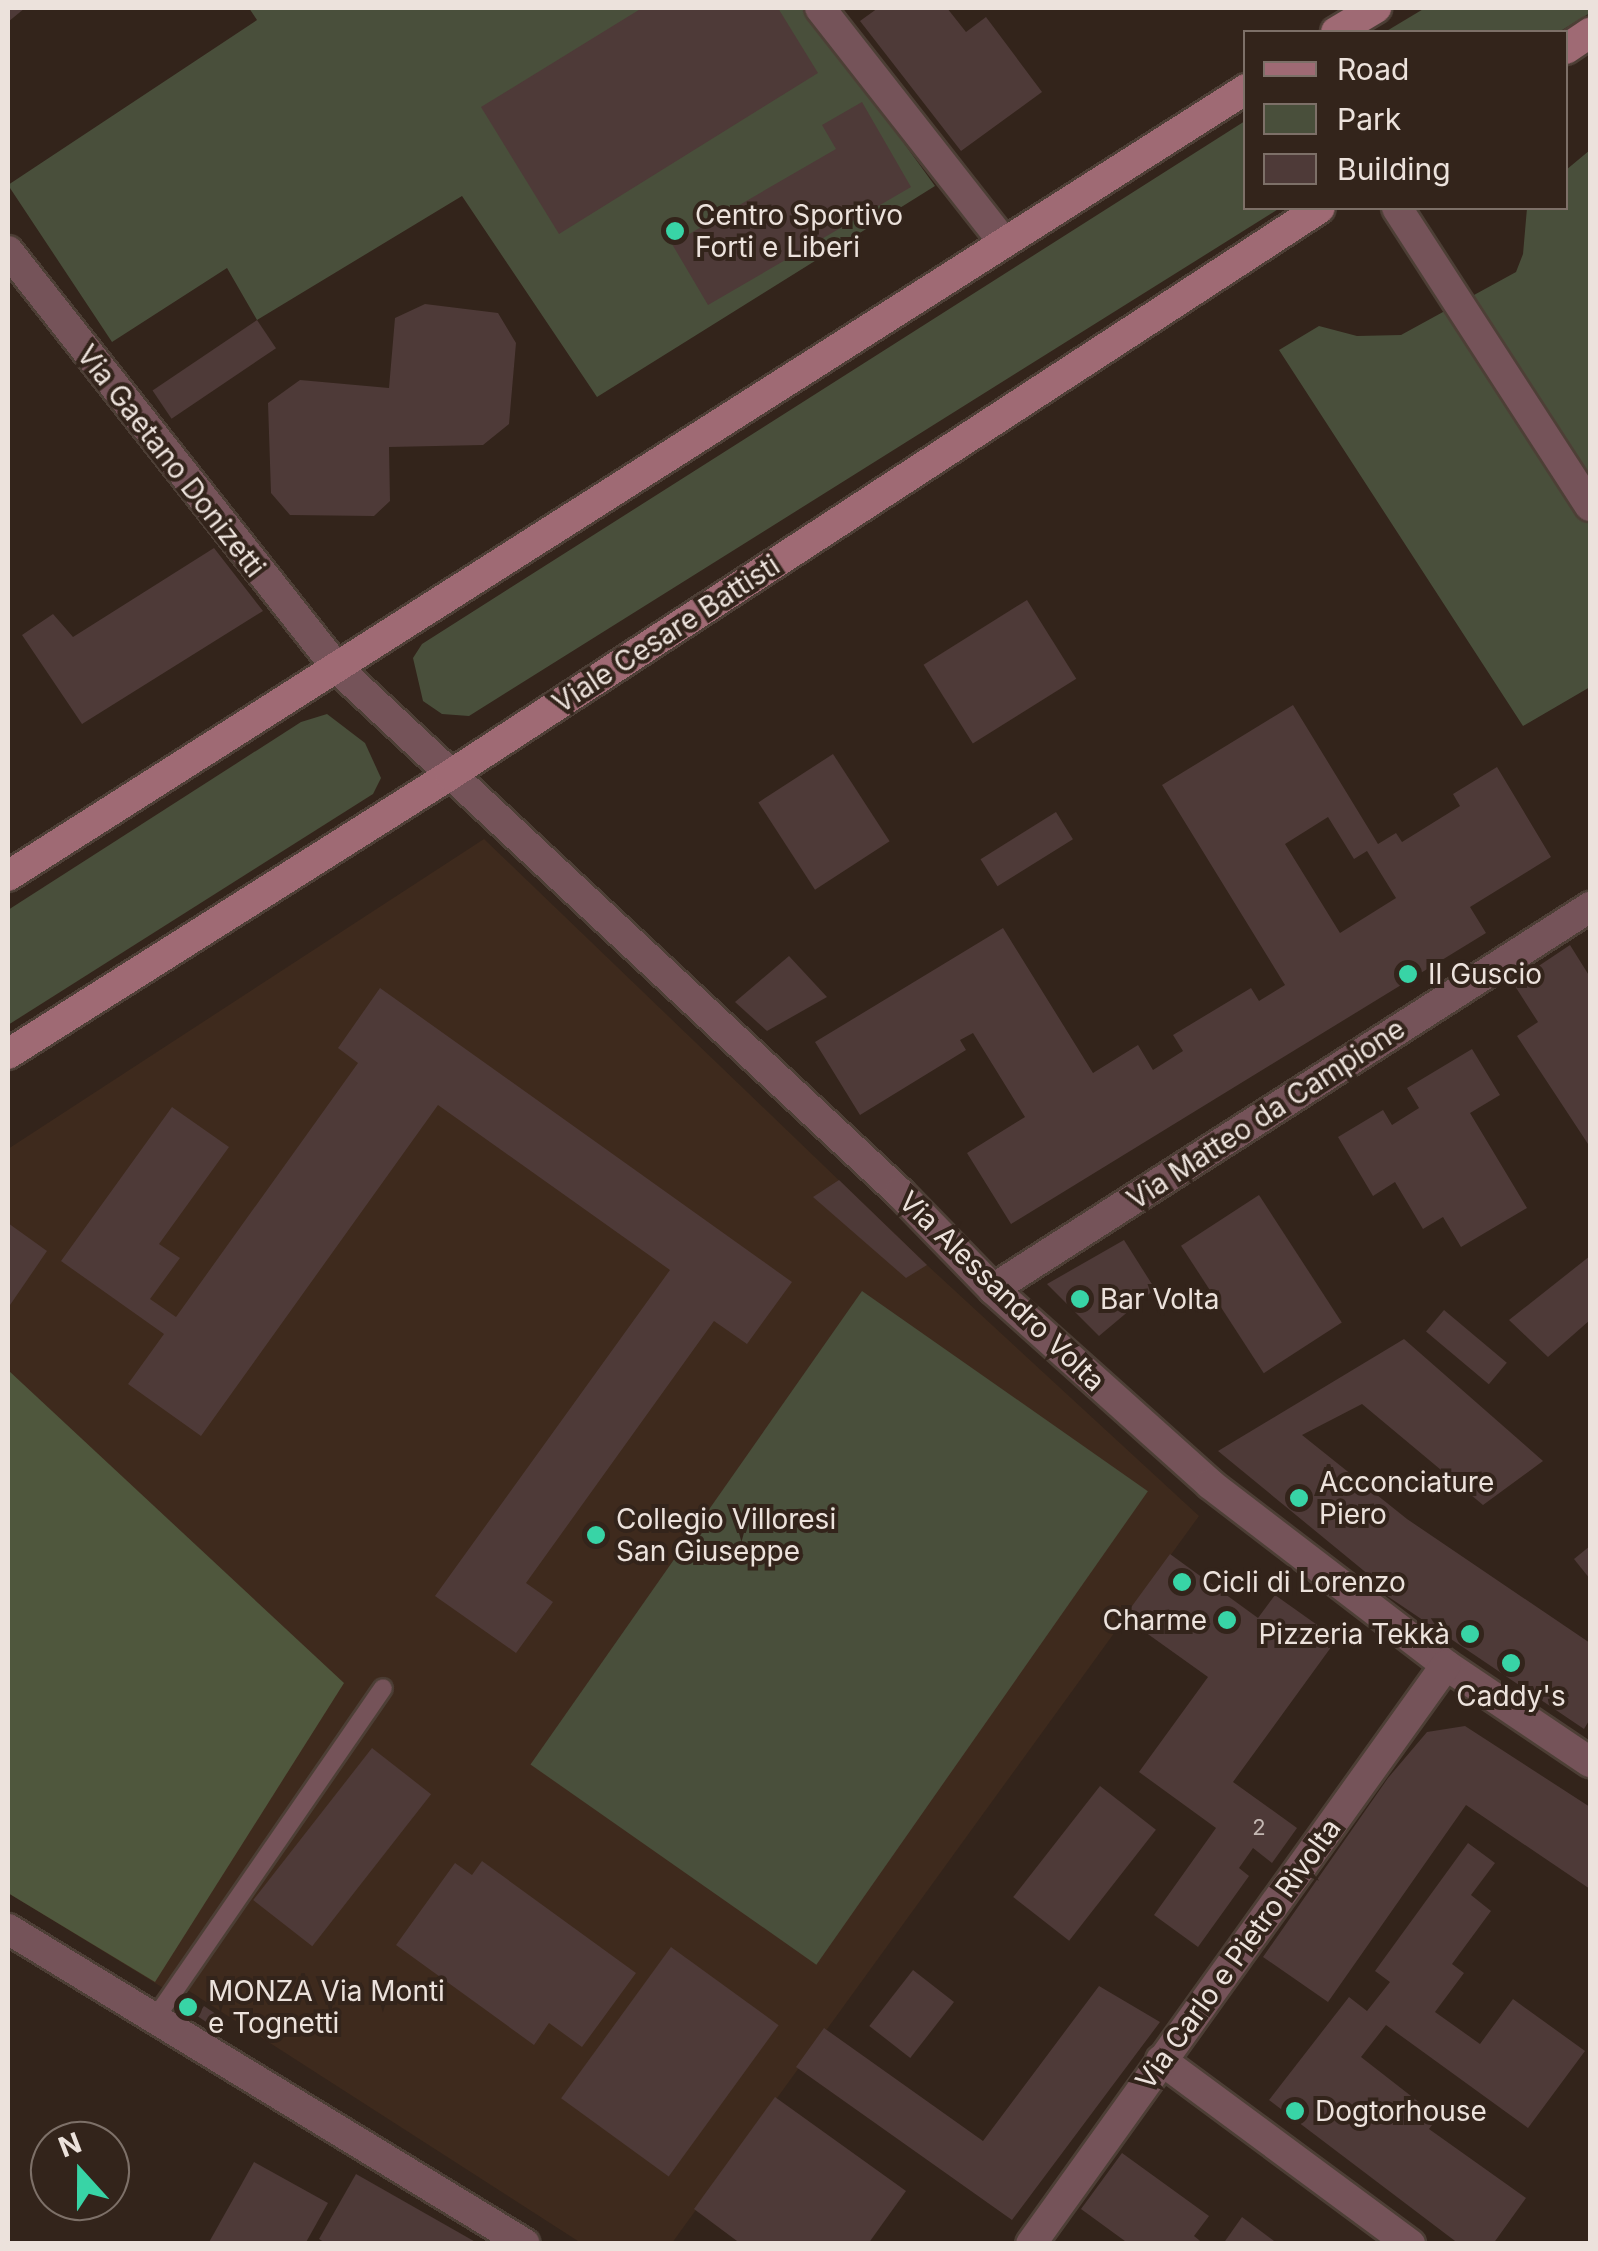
<!DOCTYPE html>
<html>
<head>
<meta charset="utf-8">
<style>
	body { margin:0 }
	#map { position:relative; width:1598px; height:2251px; overflow:hidden; background:#33241b; font-family:Inter,sans-serif }
	div>[style] { position:absolute }
	.built>* { inset:0; background:#3e2a1d }
	.green>* { inset:0; background:#494f3b; transform-origin:0 0 }
	.forest>* { inset:0; background:#4f573d }
	.building>* { inset:0; background:#4e3a38; transform-origin:0 0 }
	.roads { filter:drop-shadow(2px 0 #4d3f36) drop-shadow(-2px 0 #4d3f36) drop-shadow(0 2px #4d3f36) drop-shadow(0 -2px #4d3f36) }
	.lane>* { height:18px; margin:-9px; padding:0 9px; transform-origin:9px; border-radius:9px; background:#755359 }
	.street>* { height:30px; margin:-15px; padding:0 15px; transform-origin:15px; border-radius:15px; background:#755359 }
	.secondary>* { height:30px; margin:-15px; padding:0 15px; transform-origin:15px; border-radius:15px; background:#9f6a74 }
	.dots>* { width:28px; height:28px; translate:-50% -50%; box-sizing:border-box; border:5px solid #33241b; border-radius:50% }
	span { translate:-50% -50%; white-space:nowrap; text-align:center; line-height:1.15; -webkit-text-stroke:8px #33241b; paint-order:stroke }
	.number-label { font-size:22px; color:#c4b8b3 }
	.number-label span { -webkit-text-stroke-width:0 }
	.poi-label { font-size:28px; color:#ece2dc }
	.left { translate:0 -50%; text-align:left }
	.right { translate:-100% -50%; text-align:right }
	.street-label { font-size:28px; color:#ece2dc }
	.frame { position:absolute; inset:0; border:10px solid #ece2dc; pointer-events:none }
	.legend { position:absolute; left:1243px; top:30px; width:325px; height:180px; box-sizing:border-box; background:#33241b; border:2px solid #7d7068; margin:0; padding:12px 18px; list-style:none; font-size:30px; color:#ece2dc }
	.legend li { display:flex; align-items:center; gap:20px; height:50px }
	.legend b { width:50px; border:2px solid #7d7068 }
	.north { position:absolute; left:30px; top:2121px; width:100px; height:100px; box-sizing:border-box; background:#33241b; border:2px solid #7d7068; border-radius:50%; rotate:339deg; font-size:28px; font-weight:700; line-height:40px; text-align:center; color:#ece2dc }
	.north::after { content:''; display:block; margin:auto; width:35px; height:45px; background:#38d4a6; clip-path:polygon(50% 0,100% 100%,50% 72%,0 100%) }
</style>
</head>
<body>
<div id="map">
	<div class="built">
		<div style="clip-path:polygon(484px 839px,927px 1265px,1199px 1516px,672px 2243px,581px 2243px,189px 1991px,173px 1994px,8px 1893px,8px 1149px)"></div>
	</div>
	<div class="green">
		<div style="clip-path:polygon(249px 8px,806px 8px,935px 186px,597px 397px,462px 196px,257px 320px,227px 268px,112px 342px,8px 185px,257px 20px)"></div>
		<div style="clip-path:polygon(1425px 8px,1590px 8px,1590px 13px,1559px 32px,1385px 32px)"></div>
		<div style="clip-path:polygon(1245px 121px,1246px 208px,1280px 208px,469px 716px,442px 714px,423px 701px,413px 658px,422px 644px)"></div>
		<div style="clip-path:polygon(1590px 150px,1590px 687px,1523px 726px,1279px 350px,1319px 326px,1357px 336px,1401px 335px,1516px 272px,1523px 254px,1527px 208px,1566px 208px,1566px 170px)"></div>
		<div style="clip-path:polygon(327px 714px,365px 743px,381px 778px,373px 794px,8px 1025px,8px 910px,301px 722px)"></div>
		<div style="left:862px;top:1291px;width:349px;height:578px;rotate:35deg"></div>
	</div>
	<div class="forest">
		<div style="clip-path:polygon(8px 1370px,344px 1683px,155px 1982px,8px 1893px)"></div>
	</div>
	<div class="building">
		<div style="clip-path:polygon(8px 8px,25px 8px,8px 22px)"></div>
		<div style="clip-path:polygon(642px 8px,778px 8px,818px 73px,559px 234px,481px 107px)"></div>
		<div style="clip-path:polygon(878px 8px,947px 8px,966px 32px,986px 17px,1042px 92px,961px 151px,860px 21px)"></div>
		<div style="clip-path:polygon(862px 102px,911px 187px,708px 305px,672px 244px,836px 149px,822px 125px)"></div>
		<div style="clip-path:polygon(425px 304px,498px 313px,516px 343px,509px 424px,483px 445px,389px 447px,390px 501px,374px 516px,290px 515px,271px 493px,268px 403px,300px 380px,389px 388px,395px 318px)"></div>
		<div style="left:257px;top:320px;width:34px;height:126px;rotate:56deg"></div>
		<div style="clip-path:polygon(214px 548px,263px 611px,82px 724px,22px 635px,53px 614px,73px 637px)"></div>
		<div style="left:1027px;top:600px;width:93px;height:122px;rotate:58deg"></div>
		<div style="clip-path:polygon(evenodd,1293px 705px,1378px 844px,1396px 833px,1402px 842px,1460px 806px,1453px 794px,1497px 767px,1551px 857px,1470px 907px,1486px 933px,1011px 1224px,967px 1153px,1025px 1117px,973px 1033px,960px 1040px,966px 1050px,860px 1115px,815px 1042px,1003px 928px,1093px 1073px,1138px 1045px,1153px 1070px,1183px 1051px,1173px 1035px,1251px 988px,1259px 1001px,1285px 985px,1162px 785px,1293px 705px,1328px 817px,1354px 859px,1367px 851px,1396px 898px,1340px 933px,1285px 844px,1328px 817px)"></div>
		<div style="left:833px;top:754px;width:104px;height:89px;rotate:57deg"></div>
		<div style="left:1056px;top:812px;width:32px;height:89px;rotate:58deg"></div>
		<div style="clip-path:polygon(1570px 945px,1590px 977px,1590px 1147px,1517px 1036px,1538px 1022px,1513px 983px)"></div>
		<div style="clip-path:polygon(789px 956px,827px 997px,767px 1031px,735px 1002px)"></div>
		<div style="clip-path:polygon(380px 988px,792px 1282px,747px 1344px,714px 1321px,526px 1583px,553px 1602px,516px 1653px,435px 1596px,670px 1270px,438px 1105px,201px 1436px,128px 1384px,164px 1334px,61px 1261px,172px 1107px,229px 1147px,159px 1244px,180px 1258px,150px 1299px,176px 1317px,358px 1063px,338px 1048px)"></div>
		<div style="clip-path:polygon(1472px 1049px,1500px 1095px,1470px 1113px,1527px 1208px,1461px 1247px,1443px 1217px,1423px 1229px,1395px 1182px,1373px 1196px,1338px 1137px,1383px 1110px,1392px 1125px,1419px 1108px,1407px 1088px)"></div>
		<div style="clip-path:polygon(839px 1180px,927px 1265px,906px 1278px,813px 1197px)"></div>
		<div style="left:1259px;top:1195px;width:152px;height:93px;rotate:57deg"></div>
		<div style="clip-path:polygon(8px 1223px,47px 1251px,8px 1308px)"></div>
		<div style="clip-path:polygon(1124px 1240px,1155px 1289px,1099px 1336px,1047px 1284px)"></div>
		<div style="clip-path:polygon(1590px 1256px,1590px 1320px,1548px 1357px,1509px 1320px)"></div>
		<div style="left:1444px;top:1310px;width:82px;height:28px;rotate:40deg"></div>
		<div style="clip-path:polygon(1404px 1339px,1543px 1461px,1483px 1505px,1362px 1404px,1302px 1435px,1407px 1519px,1590px 1643px,1590px 1719px,1584px 1729px,1365px 1581px,1369px 1575px,1218px 1451px)"></div>
		<div style="clip-path:polygon(1590px 1546px,1590px 1579px,1574px 1559px)"></div>
		<div style="clip-path:polygon(1170px 1554px,1258px 1618px,1275px 1595px,1337px 1639px,1233px 1782px,1297px 1828px,1272px 1863px,1253px 1848px,1239px 1868px,1249px 1876px,1198px 1947px,1154px 1915px,1216px 1828px,1139px 1772px,1208px 1677px,1124px 1617px)"></div>
		<div style="clip-path:polygon(1465px 1726px,1590px 1807px,1590px 1889px,1466px 1805px,1328px 2002px,1263px 1957px,1388px 1778px,1427px 1732px)"></div>
		<div style="left:372px;top:1748px;width:75px;height:193px;rotate:38deg"></div>
		<div style="left:1100px;top:1786px;width:71px;height:141px;rotate:38deg"></div>
		<div style="clip-path:polygon(1468px 1843px,1495px 1863px,1471px 1895px,1491px 1911px,1452px 1964px,1464px 1973px,1435px 2012px,1480px 2044px,1513px 1999px,1585px 2051px,1528px 2128px,1386px 2025px,1361px 2057px,1438px 2117px,1429px 2129px,1526px 2198px,1493px 2244px,1459px 2244px,1269px 2100px,1349px 1997px,1367px 2011px,1390px 1982px,1375px 1971px)"></div>
		<div style="clip-path:polygon(482px 1861px,636px 1973px,582px 2047px,549px 2023px,534px 2045px,396px 1945px,455px 1863px,472px 1875px)"></div>
		<div style="left:671px;top:1947px;width:133px;height:187px;rotate:36deg"></div>
		<div style="left:913px;top:1970px;width:52px;height:71px;rotate:38deg"></div>
		<div style="clip-path:polygon(1099px 1986px,1160px 2022px,1012px 2220px,796px 2067px,824px 2028px,983px 2141px)"></div>
		<div style="left:204px;top:2006px;width:23px;height:12px;rotate:34deg"></div>
		<div style="clip-path:polygon(775px 2097px,906px 2191px,868px 2244px,741px 2244px,694px 2209px)"></div>
		<div style="clip-path:polygon(1122px 2153px,1209px 2216px,1194px 2236px,1204px 2244px,1129px 2244px,1081px 2209px)"></div>
		<div style="clip-path:polygon(254px 2162px,328px 2203px,305px 2244px,208px 2244px)"></div>
		<div style="clip-path:polygon(356px 2174px,479px 2244px,327px 2244px,319px 2239px)"></div>
		<div style="clip-path:polygon(1242px 2217px,1278px 2244px,1223px 2244px)"></div>
	</div>
	<div class="roads">
		<div class="lane">
			<div style="left:154px;top:2020px;width:403px;rotate:-55.4deg"></div>
		</div>
		<div class="street">
			<div style="left:820px;top:8px;width:296px;rotate:51.9deg"></div>
			<div style="left:1397px;top:208px;width:355px;rotate:57.1deg"></div>
			<div style="left:8px;top:251px;width:531px;rotate:51.73deg"></div>
			<div style="left:337px;top:668px;width:770px;rotate:43deg"></div>
			<div style="left:900px;top:1193px;width:134px;rotate:45.9deg"></div>
			<div style="left:993px;top:1289px;width:292px;rotate:41.9deg"></div>
			<div style="left:1210px;top:1484px;width:297px;rotate:37.5deg"></div>
			<div style="left:1446px;top:1665px;width:174px;rotate:34deg"></div>
			<div style="left:993px;top:1289px;width:709px;rotate:-32.61deg"></div>
			<div style="left:8px;top:1929px;width:605px;rotate:31.35deg"></div>
			<div style="left:1161px;top:2060px;width:310px;rotate:36.5deg"></div>
			<div style="left:1031px;top:2244px;width:712px;rotate:-54.37deg"></div>
		</div>
		<div class="secondary">
			<div style="left:1336px;top:32px;width:47px;rotate:-31deg"></div>
			<div style="left:1566px;top:49px;width:29px;rotate:-34deg"></div>
			<div style="left:8px;top:876px;width:1467px;rotate:-32.44deg"></div>
			<div style="left:8px;top:1054px;width:523px;rotate:-32.26deg"></div>
			<div style="left:450px;top:775px;width:1038px;rotate:-33.09deg"></div>
		</div>
	</div>
	<div class="dots">
		<div style="left:675px;top:231px;background:#38d4a6"></div>
		<div style="left:1408px;top:974px;background:#38d4a6"></div>
		<div style="left:1080px;top:1299px;background:#38d4a6"></div>
		<div style="left:1299px;top:1498px;background:#38d4a6"></div>
		<div style="left:596px;top:1535px;background:#38d4a6"></div>
		<div style="left:1182px;top:1582px;background:#38d4a6"></div>
		<div style="left:1227px;top:1620px;background:#38d4a6"></div>
		<div style="left:1470px;top:1634px;background:#38d4a6"></div>
		<div style="left:1511px;top:1663px;background:#38d4a6"></div>
		<div style="left:188px;top:2007px;background:#38d4a6"></div>
		<div style="left:1295px;top:2111px;background:#38d4a6"></div>
	</div>
	<div class="number-label">
		<span style="left:1259px;top:1828px">2</span>
	</div>
	<div class="poi-label">
		<span class="left" style="left:695px;top:231px">Centro Sportivo<br>Forti e Liberi</span>
		<span class="left" style="left:1428px;top:974px">Il Guscio</span>
		<span class="left" style="left:1100px;top:1299px">Bar Volta</span>
		<span class="left" style="left:1319px;top:1498px">Acconciature<br>Piero</span>
		<span class="left" style="left:616px;top:1535px">Collegio Villoresi<br>San Giuseppe</span>
		<span class="left" style="left:1202px;top:1582px">Cicli di Lorenzo</span>
		<span class="right" style="left:1207px;top:1620px">Charme</span>
		<span class="right" style="left:1450px;top:1634px">Pizzeria Tekkà</span>
		<span style="left:1511px;top:1696px">Caddy's</span>
		<span class="left" style="left:208px;top:2007px">MONZA Via Monti<br>e Tognetti</span>
		<span class="left" style="left:1315px;top:2111px">Dogtorhouse</span>
	</div>
	<div class="street-label">
		<span style="left:171px;top:461px;rotate:52deg">Via Gaetano Donizetti</span>
		<span style="left:666px;top:634px;rotate:-33deg">Viale Cesare Battisti</span>
		<span style="left:1266px;top:1114px;rotate:-33deg">Via Matteo da Campione</span>
		<span style="left:1002px;top:1291px;rotate:44deg">Via Alessandro Volta</span>
		<span style="left:1238px;top:1954px;rotate:-54deg">Via Carlo e Pietro Rivolta</span>
	</div>
	<div class="frame"></div>
	<ul class="legend">
	<li><b style="height:12px;background:#9f6a74"></b>Road</li>
	<li><b style="height:28px;background:#494f3b"></b>Park</li>
	<li><b style="height:28px;background:#4e3a38"></b>Building</li>
	</ul>
	<div class="north">N</div>
</div>
</body>
</html>
